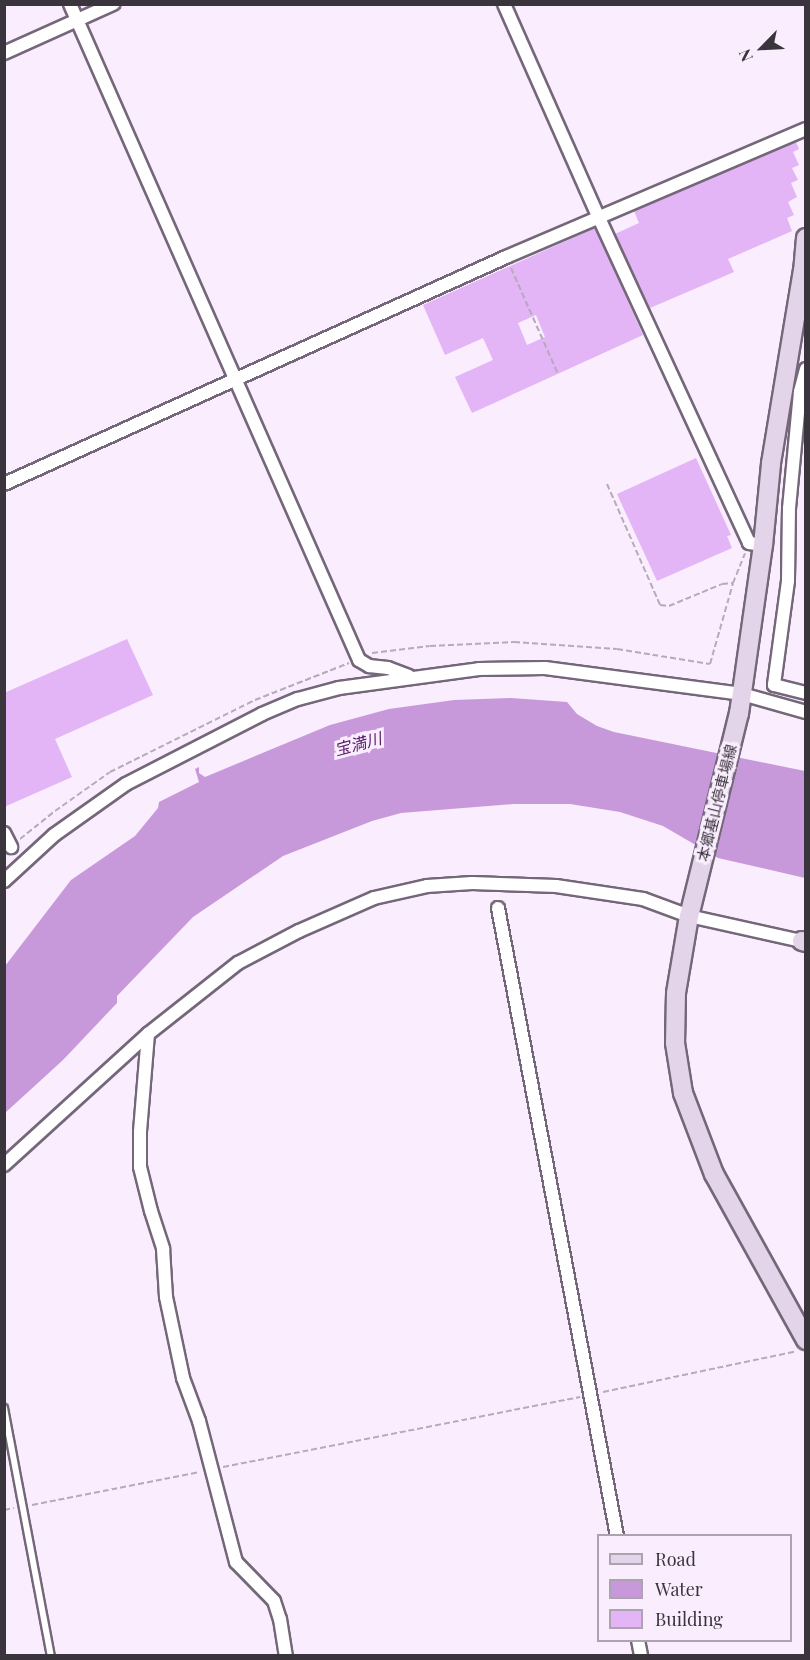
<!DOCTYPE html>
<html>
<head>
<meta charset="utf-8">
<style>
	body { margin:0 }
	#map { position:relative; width:810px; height:1660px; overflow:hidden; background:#f9edfe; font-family:"Playfair Display","Noto Sans JP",serif }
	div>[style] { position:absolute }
	.water>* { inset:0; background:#c899da }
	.building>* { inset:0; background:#e3b4f6 }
	.path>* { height:2px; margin-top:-1px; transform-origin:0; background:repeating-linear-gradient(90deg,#b5abb9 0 6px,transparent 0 9px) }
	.roads { filter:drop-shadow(2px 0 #746779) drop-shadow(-2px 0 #746779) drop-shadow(0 2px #746779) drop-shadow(0 -2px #746779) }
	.lane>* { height:6px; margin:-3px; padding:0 3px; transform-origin:3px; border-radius:3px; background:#fff }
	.street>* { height:12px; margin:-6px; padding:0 6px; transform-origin:6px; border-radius:6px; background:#fff }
	.secondary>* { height:18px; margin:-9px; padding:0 9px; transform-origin:9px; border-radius:9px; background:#e4d4ea }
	span { translate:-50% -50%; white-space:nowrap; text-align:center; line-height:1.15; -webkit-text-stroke:6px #f9edfe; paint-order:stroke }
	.street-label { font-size:15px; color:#3a343c }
	.water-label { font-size:16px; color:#541a67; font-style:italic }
	.frame { position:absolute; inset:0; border:6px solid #3a343c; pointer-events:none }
	.legend { position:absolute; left:597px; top:1534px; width:195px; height:108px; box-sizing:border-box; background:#f9edfe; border:2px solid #ada3b0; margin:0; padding:8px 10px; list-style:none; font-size:18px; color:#3a343c }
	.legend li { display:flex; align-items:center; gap:12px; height:30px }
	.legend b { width:30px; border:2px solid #ada3b0 }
	.north { position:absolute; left:732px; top:18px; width:60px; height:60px; -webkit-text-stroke:4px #f9edfe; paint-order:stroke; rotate:246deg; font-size:16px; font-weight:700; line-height:24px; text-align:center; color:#3a343c }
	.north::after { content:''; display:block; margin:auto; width:21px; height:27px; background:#3a343c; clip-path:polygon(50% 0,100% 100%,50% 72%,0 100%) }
</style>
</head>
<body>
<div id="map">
	<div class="water">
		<div style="clip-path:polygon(511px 698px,567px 702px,577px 714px,597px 726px,614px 732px,805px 771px,805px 878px,718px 858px,663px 826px,620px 812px,570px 804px,514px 804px,401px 813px,372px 821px,283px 856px,193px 917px,117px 996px,117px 1003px,63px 1060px,5px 1113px,5px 966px,71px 880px,135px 836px,158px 808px,159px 802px,199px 782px,195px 769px,199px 767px,199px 773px,205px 777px,330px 725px,389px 709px,454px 700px)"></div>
	</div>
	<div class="building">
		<div style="clip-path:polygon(796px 142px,799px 149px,793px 152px,799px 165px,792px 168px,798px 180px,791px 183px,797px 197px,788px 202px,794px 215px,787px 218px,792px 231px,728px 259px,734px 272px,650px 308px,615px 234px,639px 223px,634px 211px)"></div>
		<div style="clip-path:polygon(evenodd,595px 228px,643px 335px,472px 413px,455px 377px,493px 360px,483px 338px,445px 355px,423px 305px,595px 228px,536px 315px,545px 337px,527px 345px,518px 323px,536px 315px)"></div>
		<div style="clip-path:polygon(696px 458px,731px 535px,727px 536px,732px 548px,657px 581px,617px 494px)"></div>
		<div style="clip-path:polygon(127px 639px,153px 695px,55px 739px,72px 777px,4px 807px,4px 693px)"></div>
	</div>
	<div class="path">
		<div style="left:511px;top:268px;width:114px;rotate:66.1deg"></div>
		<div style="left:607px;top:484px;width:132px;rotate:66.3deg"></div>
		<div style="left:660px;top:605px;width:9px;rotate:6deg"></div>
		<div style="left:669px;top:606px;width:57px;rotate:-22.5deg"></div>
		<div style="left:722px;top:584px;width:11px;rotate:-5deg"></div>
		<div style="left:372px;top:653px;width:58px;rotate:-6.9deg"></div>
		<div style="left:430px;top:646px;width:84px;rotate:-2.7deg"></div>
		<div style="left:514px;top:642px;width:103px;rotate:3.9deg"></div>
		<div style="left:617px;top:649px;width:94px;rotate:9.2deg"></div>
		<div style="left:710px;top:664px;width:84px;rotate:-74.1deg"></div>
		<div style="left:733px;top:583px;width:32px;rotate:-68deg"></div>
		<div style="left:20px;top:839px;width:45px;rotate:-38.7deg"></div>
		<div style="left:55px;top:811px;width:67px;rotate:-35.3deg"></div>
		<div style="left:110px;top:772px;width:162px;rotate:-26.4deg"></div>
		<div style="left:255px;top:700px;width:101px;rotate:-21.5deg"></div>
		<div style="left:603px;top:1392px;width:198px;rotate:-11.9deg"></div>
		<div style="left:223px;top:1467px;width:364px;rotate:-11.1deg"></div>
		<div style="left:32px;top:1505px;width:171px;rotate:-11.1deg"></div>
		<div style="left:4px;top:1510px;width:10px;rotate:-11deg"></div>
	</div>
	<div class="roads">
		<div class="lane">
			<div style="left:4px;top:1408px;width:252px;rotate:79.3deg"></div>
		</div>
		<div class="street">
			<div style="left:70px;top:4px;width:717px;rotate:66.22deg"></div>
			<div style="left:359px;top:660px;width:12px;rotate:31deg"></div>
			<div style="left:369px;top:666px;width:19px;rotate:6deg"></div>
			<div style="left:388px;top:668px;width:22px;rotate:21deg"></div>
			<div style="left:504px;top:4px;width:234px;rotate:66.1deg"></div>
			<div style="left:599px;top:218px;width:358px;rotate:65.2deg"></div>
			<div style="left:749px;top:543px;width:14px;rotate:8deg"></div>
			<div style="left:4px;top:53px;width:120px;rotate:-24.2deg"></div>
			<div style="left:806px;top:369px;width:24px;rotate:105deg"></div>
			<div style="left:800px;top:392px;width:117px;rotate:95.4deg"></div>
			<div style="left:789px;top:508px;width:73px;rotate:90.8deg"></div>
			<div style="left:788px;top:581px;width:105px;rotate:97.7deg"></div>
			<div style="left:774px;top:685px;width:33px;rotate:14deg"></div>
			<div style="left:4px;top:484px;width:551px;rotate:-24.33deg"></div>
			<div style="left:506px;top:257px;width:326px;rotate:-23.1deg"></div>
			<div style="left:4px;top:833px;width:16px;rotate:63deg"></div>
			<div style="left:4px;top:881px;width:68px;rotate:-42.6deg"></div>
			<div style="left:54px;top:835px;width:88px;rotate:-35.3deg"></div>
			<div style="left:126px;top:784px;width:153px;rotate:-27.2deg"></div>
			<div style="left:262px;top:714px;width:39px;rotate:-23deg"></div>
			<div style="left:298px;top:699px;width:42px;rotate:-15deg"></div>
			<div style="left:339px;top:688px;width:141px;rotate:-7.7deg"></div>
			<div style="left:479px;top:669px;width:66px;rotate:-0.9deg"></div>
			<div style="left:545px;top:668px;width:199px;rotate:7.5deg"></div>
			<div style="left:742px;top:694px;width:66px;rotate:15.7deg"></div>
			<div style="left:498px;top:908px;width:639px;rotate:79.27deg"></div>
			<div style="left:148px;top:1034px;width:98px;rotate:94.7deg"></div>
			<div style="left:140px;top:1132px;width:35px;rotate:90deg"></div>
			<div style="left:140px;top:1167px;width:45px;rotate:76deg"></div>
			<div style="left:151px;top:1211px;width:40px;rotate:72deg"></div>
			<div style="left:163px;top:1249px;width:48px;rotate:86.4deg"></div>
			<div style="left:166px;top:1297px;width:83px;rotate:78.1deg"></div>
			<div style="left:183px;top:1378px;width:46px;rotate:69.6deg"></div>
			<div style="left:199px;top:1421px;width:146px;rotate:75.3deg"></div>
			<div style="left:236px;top:1562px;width:54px;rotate:45.7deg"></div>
			<div style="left:274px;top:1601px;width:19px;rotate:72deg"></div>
			<div style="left:280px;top:1619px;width:37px;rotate:81deg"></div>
			<div style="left:4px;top:1165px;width:195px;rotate:-42.3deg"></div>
			<div style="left:148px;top:1034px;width:115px;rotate:-38.3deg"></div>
			<div style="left:238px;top:963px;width:69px;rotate:-27.7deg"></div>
			<div style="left:299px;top:931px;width:82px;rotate:-23.7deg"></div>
			<div style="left:374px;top:898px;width:54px;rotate:-12.8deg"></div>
			<div style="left:427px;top:886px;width:45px;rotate:-3.8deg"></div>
			<div style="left:472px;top:883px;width:84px;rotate:2deg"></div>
			<div style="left:556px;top:886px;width:88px;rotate:8.5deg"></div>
			<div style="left:643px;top:899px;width:49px;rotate:20.3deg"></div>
			<div style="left:689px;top:916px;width:116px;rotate:12.5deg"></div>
			<div style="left:638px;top:1640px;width:16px;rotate:79deg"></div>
		</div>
		<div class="secondary">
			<div style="left:806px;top:238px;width:32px;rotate:95deg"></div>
			<div style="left:803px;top:270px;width:197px;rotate:99.4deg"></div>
			<div style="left:771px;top:464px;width:81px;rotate:95.6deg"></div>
			<div style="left:763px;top:545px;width:170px;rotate:98.1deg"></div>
			<div style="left:739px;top:713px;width:209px;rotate:103.8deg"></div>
			<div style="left:689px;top:916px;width:78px;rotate:99.6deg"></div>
			<div style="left:676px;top:993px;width:50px;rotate:91.1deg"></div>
			<div style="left:675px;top:1043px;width:51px;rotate:80.9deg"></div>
			<div style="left:683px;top:1093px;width:87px;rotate:69.1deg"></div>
			<div style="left:714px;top:1174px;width:190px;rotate:61deg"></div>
			<div style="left:802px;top:941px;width:4px;rotate:14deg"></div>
		</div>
	</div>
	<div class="street-label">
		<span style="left:717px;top:803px;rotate:-76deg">本郷基山停車場線</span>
	</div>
	<div class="water-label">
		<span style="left:358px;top:744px;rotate:-15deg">宝満川</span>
	</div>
	<div class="frame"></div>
	<ul class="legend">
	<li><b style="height:8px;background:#e4d4ea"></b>Road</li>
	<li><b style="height:16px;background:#c899da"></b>Water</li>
	<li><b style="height:16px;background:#e3b4f6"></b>Building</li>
	</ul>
	<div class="north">N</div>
</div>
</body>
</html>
